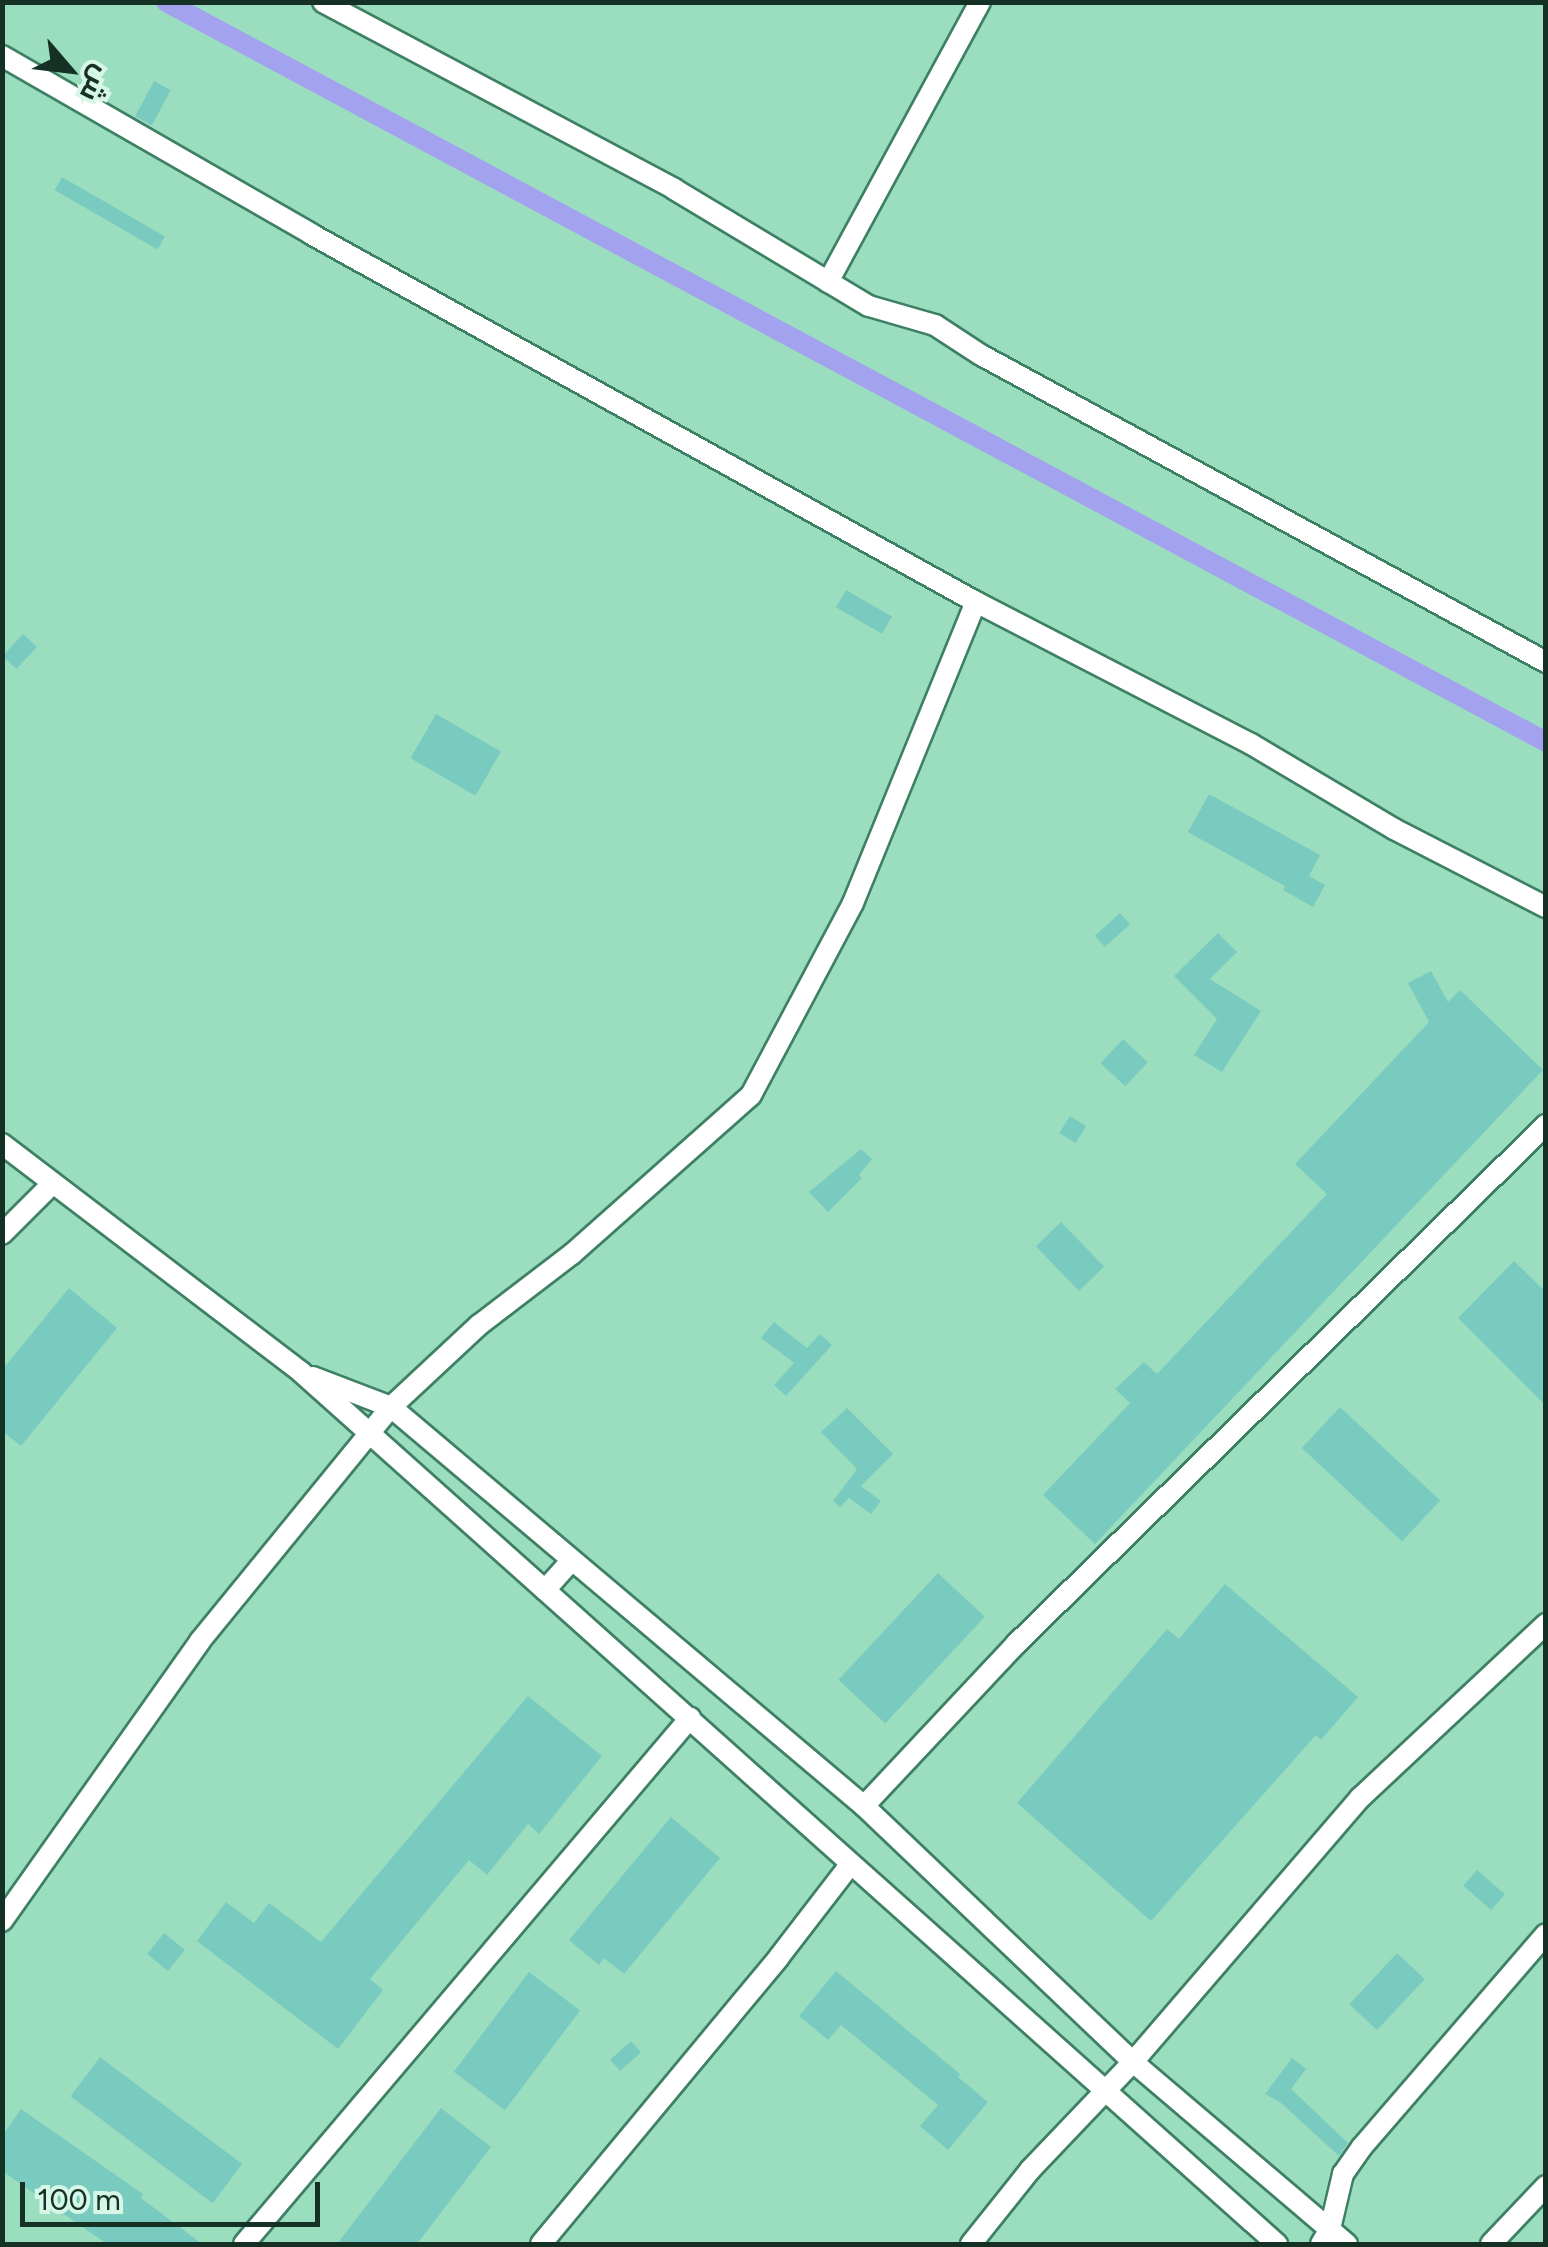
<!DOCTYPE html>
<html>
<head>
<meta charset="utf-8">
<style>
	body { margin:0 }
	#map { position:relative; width:1548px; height:2247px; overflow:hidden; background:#9bdebf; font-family:Figtree,Cairo,sans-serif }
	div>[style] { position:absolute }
	.canal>* { height:20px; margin:-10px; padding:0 10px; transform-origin:10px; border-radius:10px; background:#a3a2ee }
	.building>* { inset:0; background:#7acbbf; transform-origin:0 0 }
	.roads { filter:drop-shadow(2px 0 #3e8064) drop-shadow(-2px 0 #3e8064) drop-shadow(0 2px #3e8064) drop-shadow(0 -2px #3e8064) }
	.minor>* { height:20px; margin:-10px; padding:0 10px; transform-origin:10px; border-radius:10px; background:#fff }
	span { translate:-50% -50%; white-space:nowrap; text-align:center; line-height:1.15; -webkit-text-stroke:8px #d6f7e7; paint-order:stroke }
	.frame { position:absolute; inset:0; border:5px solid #153125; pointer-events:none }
	.north { position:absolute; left:20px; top:20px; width:100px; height:100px; -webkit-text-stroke:8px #d6f7e7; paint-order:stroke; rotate:118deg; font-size:28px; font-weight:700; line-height:40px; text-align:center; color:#153125 }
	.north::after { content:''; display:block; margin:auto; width:35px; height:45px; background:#153125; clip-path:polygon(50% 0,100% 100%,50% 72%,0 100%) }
	.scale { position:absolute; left:20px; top:2182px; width:300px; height:45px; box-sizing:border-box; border:5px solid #153125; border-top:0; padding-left:12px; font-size:30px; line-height:35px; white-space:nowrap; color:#153125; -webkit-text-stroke:8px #d6f7e7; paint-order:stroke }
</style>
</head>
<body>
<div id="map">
	<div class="canal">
		<div style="left:166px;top:2px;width:1566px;rotate:28.2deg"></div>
	</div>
	<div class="building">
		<div style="left:154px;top:81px;width:19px;height:40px;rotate:28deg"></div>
		<div style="left:62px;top:177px;width:119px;height:15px;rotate:30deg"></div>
		<div style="left:846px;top:590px;width:53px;height:20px;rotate:30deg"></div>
		<div style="left:23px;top:634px;width:19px;height:30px;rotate:43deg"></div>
		<div style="left:436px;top:714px;width:75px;height:51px;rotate:30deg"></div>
		<div style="clip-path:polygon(1209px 794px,1320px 855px,1309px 876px,1325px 885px,1313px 907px,1283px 890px,1285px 886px,1188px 832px)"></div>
		<div style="left:1120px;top:913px;width:15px;height:34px;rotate:48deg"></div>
		<div style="clip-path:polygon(1218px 933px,1237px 952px,1210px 979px,1261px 1011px,1222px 1072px,1194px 1055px,1217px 1019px,1174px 976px)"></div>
		<div style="clip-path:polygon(1431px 971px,1448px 1002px,1460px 990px,1543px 1070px,1095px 1544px,1043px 1495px,1130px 1403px,1115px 1389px,1144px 1362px,1157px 1374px,1327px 1194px,1295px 1164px,1429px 1022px,1408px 983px)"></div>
		<div style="left:1123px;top:1039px;width:34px;height:33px;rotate:43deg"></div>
		<div style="left:1070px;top:1116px;width:19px;height:20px;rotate:32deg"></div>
		<div style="clip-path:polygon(861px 1149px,872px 1159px,859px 1175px,862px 1178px,828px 1212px,809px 1192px)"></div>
		<div style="left:1061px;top:1222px;width:62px;height:35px;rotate:46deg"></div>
		<div style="clip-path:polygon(1514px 1261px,1546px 1292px,1546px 1406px,1458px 1318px)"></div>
		<div style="clip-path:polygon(69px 1288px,117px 1328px,21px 1446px,2px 1431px,2px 1370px)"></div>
		<div style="clip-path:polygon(774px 1322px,807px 1348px,820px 1334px,832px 1345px,786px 1396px,774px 1385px,794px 1363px,761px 1338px)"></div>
		<div style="left:1340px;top:1407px;width:137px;height:56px;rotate:43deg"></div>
		<div style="clip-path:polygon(847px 1408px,893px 1454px,861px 1486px,881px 1501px,871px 1514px,849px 1498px,840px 1507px,833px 1501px,857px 1469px,821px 1432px)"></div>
		<div style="left:938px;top:1573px;width:64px;height:146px;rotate:43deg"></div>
		<div style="clip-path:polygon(1225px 1584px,1358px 1697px,1321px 1740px,1316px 1735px,1151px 1921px,1017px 1803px,1167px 1629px,1179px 1639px)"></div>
		<div style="clip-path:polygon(528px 1696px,602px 1756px,539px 1834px,528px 1824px,487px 1875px,469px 1860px,370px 1979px,383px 1990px,338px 2049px,197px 1941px,226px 1902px,254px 1923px,269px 1903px,321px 1942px)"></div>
		<div style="clip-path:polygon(671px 1817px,720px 1858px,624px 1974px,604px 1958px,599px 1965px,569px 1940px)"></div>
		<div style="left:1477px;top:1870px;width:37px;height:21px;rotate:41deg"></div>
		<div style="left:164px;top:1933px;width:27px;height:27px;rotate:39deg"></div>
		<div style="left:1397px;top:1953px;width:38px;height:70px;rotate:43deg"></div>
		<div style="clip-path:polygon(836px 1971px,960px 2074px,958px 2077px,988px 2102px,948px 2150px,920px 2126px,938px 2105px,841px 2025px,828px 2040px,799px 2016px)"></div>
		<div style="left:529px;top:1972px;width:64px;height:125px;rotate:37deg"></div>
		<div style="left:631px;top:2041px;width:15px;height:28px;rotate:48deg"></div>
		<div style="left:100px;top:2057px;width:178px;height:49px;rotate:37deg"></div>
		<div style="clip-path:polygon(1292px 2058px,1306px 2069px,1291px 2089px,1348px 2143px,1339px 2156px,1281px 2103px,1265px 2094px)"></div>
		<div style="clip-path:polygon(441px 2108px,491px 2147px,417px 2244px,337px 2244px)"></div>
		<div style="clip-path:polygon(21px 2109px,143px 2194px,141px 2198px,202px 2244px,107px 2244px,2px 2171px,2px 2136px)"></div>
	</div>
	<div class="roads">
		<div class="minor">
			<div style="left:323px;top:2px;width:398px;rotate:28deg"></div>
			<div style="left:674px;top:189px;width:227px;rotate:31deg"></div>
			<div style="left:869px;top:306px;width:69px;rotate:16.1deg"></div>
			<div style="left:935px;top:325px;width:55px;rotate:33.1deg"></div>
			<div style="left:981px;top:355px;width:643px;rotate:28.52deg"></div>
			<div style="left:2px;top:56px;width:357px;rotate:29.9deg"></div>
			<div style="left:311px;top:234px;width:760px;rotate:28.96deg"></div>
			<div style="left:976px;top:602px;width:309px;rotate:27.3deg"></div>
			<div style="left:1251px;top:744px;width:166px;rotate:30.7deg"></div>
			<div style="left:1394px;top:829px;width:171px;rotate:27.2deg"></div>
			<div style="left:828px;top:282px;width:319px;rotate:-61.5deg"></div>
			<div style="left:2px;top:1144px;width:376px;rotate:37.3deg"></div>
			<div style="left:301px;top:1372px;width:1309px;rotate:41.78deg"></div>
			<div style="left:2px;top:1234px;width:69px;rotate:-45deg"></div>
			<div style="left:313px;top:1377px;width:84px;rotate:21deg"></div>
			<div style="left:391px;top:1407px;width:619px;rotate:40.15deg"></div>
			<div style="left:864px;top:1806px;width:371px;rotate:43.6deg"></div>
			<div style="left:1133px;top:2062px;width:281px;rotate:40.4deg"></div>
			<div style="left:545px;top:1590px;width:40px;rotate:-48deg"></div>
			<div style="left:864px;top:1806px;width:222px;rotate:-46.8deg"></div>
			<div style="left:1016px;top:1644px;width:742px;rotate:-44.4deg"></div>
			<div style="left:2px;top:1921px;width:343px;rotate:-54.7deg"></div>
			<div style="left:200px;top:1641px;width:302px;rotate:-50.8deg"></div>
			<div style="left:391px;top:1407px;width:120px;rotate:-43deg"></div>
			<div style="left:479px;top:1325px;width:117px;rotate:-37.4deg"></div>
			<div style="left:572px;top:1254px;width:239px;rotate:-41.6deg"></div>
			<div style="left:751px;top:1095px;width:217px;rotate:-62deg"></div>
			<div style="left:853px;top:903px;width:325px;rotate:-67.8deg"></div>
			<div style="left:244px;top:2244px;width:690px;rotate:-49.71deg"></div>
			<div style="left:541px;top:2244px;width:373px;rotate:-50.3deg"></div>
			<div style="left:779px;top:1957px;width:115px;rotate:-52.4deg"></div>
			<div style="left:971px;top:2244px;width:95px;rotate:-51.4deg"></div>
			<div style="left:1030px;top:2170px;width:149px;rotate:-46.4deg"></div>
			<div style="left:1133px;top:2062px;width:348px;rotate:-49.3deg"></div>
			<div style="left:1360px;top:1798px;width:255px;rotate:-43.1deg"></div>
			<div style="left:1321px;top:2244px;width:17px;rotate:-59deg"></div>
			<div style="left:1330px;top:2229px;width:57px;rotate:-76.7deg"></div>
			<div style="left:1343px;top:2174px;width:33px;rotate:-55deg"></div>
			<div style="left:1362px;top:2147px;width:281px;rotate:-49.2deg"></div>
			<div style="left:1491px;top:2244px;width:80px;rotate:-46.5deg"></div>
		</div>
	</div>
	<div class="frame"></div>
	<div class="north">ش</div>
	<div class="scale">100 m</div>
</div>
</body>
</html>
